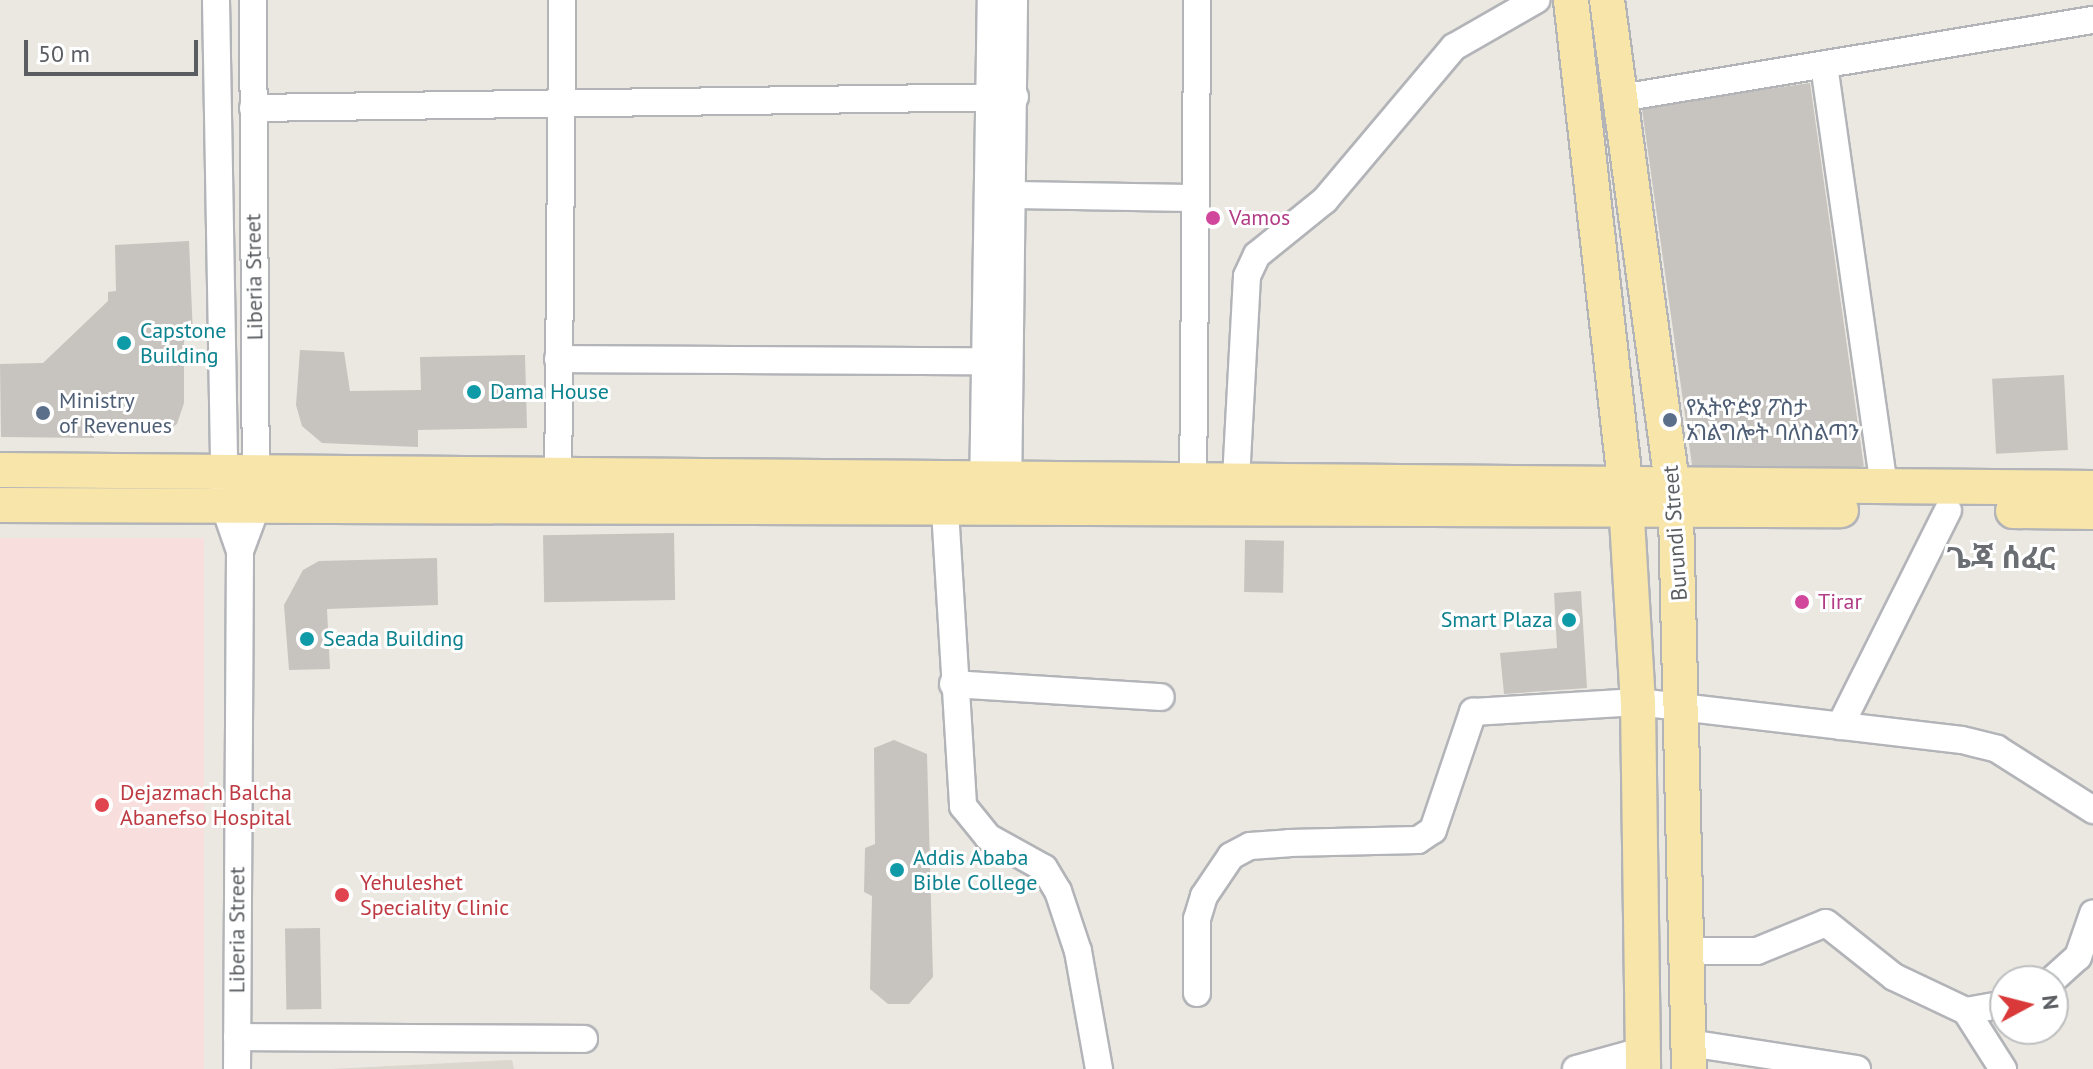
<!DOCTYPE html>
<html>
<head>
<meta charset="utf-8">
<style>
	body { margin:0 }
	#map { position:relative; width:2093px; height:1069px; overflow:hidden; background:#ebe8e1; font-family:"PT Sans","Noto Sans Ethiopic",sans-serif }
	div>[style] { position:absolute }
	.education>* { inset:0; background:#dbd7cf }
	.medical>* { inset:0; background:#f8dedd; transform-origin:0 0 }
	.building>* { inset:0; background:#c7c3be; transform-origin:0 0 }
	.roads { filter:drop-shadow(2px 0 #b2b4b8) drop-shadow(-2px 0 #b2b4b8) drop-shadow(0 2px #b2b4b8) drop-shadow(0 -2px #b2b4b8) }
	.minor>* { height:26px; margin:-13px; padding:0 13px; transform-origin:13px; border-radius:13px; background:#fff }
	.major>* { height:34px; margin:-17px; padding:0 17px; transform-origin:17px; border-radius:17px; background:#f8e5aa }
	.dots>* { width:22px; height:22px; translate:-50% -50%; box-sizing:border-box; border:4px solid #fff; border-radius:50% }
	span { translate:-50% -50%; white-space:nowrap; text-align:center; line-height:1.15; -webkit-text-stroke:6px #fff; paint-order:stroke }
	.hotel-label { font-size:22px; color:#b23c85 }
	.left { translate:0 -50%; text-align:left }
	.street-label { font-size:22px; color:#5a5d61 }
	.culture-label { font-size:22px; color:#0d838f }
	.right { translate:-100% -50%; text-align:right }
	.service-label { font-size:22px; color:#4e5e75 }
	.health-label { font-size:22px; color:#be3a42 }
	.district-label { font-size:30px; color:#6b6f73; font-weight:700 }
	.north { position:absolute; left:1989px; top:965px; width:80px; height:80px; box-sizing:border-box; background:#fff; border:2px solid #bdbec0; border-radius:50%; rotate:83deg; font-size:22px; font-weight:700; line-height:32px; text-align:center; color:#5a5d61 }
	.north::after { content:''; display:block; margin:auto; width:28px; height:36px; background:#d93939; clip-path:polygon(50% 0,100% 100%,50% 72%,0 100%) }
	.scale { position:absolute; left:24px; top:40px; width:174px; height:36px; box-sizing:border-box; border:4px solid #5a5d61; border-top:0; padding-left:10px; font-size:24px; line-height:28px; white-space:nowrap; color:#5a5d61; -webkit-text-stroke:6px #fff; paint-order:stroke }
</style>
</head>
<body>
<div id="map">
	<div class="education">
		<div style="clip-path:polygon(512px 1060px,514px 1069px,331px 1069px)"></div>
	</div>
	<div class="medical">
		<div style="left:204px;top:538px;width:531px;height:204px;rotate:90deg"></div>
	</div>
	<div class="building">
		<div style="left:1810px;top:83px;width:387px;height:170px;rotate:82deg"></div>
		<div style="clip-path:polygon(189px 241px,193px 335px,184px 337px,184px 403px,177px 424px,164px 432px,92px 430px,94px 438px,1px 437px,0 364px,43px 363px,108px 301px,108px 292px,116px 291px,115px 245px)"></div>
		<div style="clip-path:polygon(300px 350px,344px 352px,350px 391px,421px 390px,420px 357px,525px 355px,527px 428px,418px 430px,418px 447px,322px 443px,302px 426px,296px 405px)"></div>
		<div style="left:2064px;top:375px;width:75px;height:72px;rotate:87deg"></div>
		<div style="left:674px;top:533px;width:67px;height:131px;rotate:89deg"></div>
		<div style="left:1245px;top:540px;width:39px;height:52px;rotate:1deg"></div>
		<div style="clip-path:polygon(437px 558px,438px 605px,327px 609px,330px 669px,289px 670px,284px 605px,303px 570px,319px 561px)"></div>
		<div style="clip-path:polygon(1581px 591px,1587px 688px,1504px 694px,1500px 653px,1557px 648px,1554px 593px)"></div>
		<div style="clip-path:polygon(894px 740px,927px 754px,933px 977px,909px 1004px,888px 1004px,870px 989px,872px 896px,864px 892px,865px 848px,875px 844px,874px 748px)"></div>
		<div style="left:320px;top:928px;width:81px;height:35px;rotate:89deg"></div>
	</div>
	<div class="roads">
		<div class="minor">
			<div style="left:216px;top:0;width:473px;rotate:89deg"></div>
			<div style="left:224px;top:473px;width:35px;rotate:88deg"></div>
			<div style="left:225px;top:508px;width:46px;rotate:70.8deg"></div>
			<div style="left:240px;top:551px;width:518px;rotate:90.33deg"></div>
			<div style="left:1824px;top:65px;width:427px;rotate:81.9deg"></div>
			<div style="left:1621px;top:98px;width:478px;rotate:-9.4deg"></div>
			<div style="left:253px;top:108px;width:762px;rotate:-0.83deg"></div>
			<div style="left:1013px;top:195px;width:179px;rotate:1deg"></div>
			<div style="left:558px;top:359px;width:444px;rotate:0.3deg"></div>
			<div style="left:558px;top:494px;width:494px;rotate:-89.5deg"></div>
			<div style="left:1008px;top:495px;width:495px;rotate:-89.3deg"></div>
			<div style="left:983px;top:496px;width:496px;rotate:-89.1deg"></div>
			<div style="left:1193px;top:496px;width:496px;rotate:-89.5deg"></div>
			<div style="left:1235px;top:498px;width:222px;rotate:-86.9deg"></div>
			<div style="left:1247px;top:276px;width:23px;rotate:-65deg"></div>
			<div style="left:1257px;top:255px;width:87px;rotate:-39deg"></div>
			<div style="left:1325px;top:200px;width:200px;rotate:-49.9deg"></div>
			<div style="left:1454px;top:47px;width:95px;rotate:-29.8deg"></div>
			<div style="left:945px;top:510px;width:297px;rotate:86.5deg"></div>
			<div style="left:963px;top:806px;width:40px;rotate:51deg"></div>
			<div style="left:988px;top:837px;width:64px;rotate:29deg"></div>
			<div style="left:1044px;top:868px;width:27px;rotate:59deg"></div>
			<div style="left:1058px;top:891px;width:63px;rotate:71.6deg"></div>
			<div style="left:1078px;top:951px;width:120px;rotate:79.9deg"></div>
			<div style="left:240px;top:551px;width:46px;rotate:-69.6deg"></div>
			<div style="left:256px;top:508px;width:508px;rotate:-90.34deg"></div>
			<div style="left:953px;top:684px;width:208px;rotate:3.6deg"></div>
			<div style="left:1840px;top:726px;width:241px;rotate:-63.4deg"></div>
			<div style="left:1686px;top:951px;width:71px"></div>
			<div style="left:1757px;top:951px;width:74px;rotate:-22.1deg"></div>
			<div style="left:1826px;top:923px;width:87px;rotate:38.5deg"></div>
			<div style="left:1894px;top:977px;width:80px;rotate:25.3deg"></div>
			<div style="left:1966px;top:1011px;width:69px;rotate:57.5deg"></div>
			<div style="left:2051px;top:981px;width:36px;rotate:-42deg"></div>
			<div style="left:2078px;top:957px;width:46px;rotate:-70.8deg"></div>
			<div style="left:1197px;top:993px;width:74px;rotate:-90deg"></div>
			<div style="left:1197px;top:919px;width:24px;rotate:-73deg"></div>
			<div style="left:1204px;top:896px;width:48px;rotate:-56deg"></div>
			<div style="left:1231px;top:856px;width:21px;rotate:-28deg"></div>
			<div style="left:1250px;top:846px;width:39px;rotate:-4deg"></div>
			<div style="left:1289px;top:843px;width:129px;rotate:-1.3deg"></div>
			<div style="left:1418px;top:840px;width:18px;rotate:-34deg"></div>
			<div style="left:1433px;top:830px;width:125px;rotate:-71.3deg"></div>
			<div style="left:1473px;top:712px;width:165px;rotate:-3.5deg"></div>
			<div style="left:1638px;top:702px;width:326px;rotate:6.7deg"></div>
			<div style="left:1962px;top:740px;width:36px;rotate:14deg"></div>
			<div style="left:1997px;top:749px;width:114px;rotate:32.4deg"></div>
			<div style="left:1966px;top:1011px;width:40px;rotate:-10deg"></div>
			<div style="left:237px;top:1037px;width:347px;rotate:0.3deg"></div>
			<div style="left:1689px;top:1043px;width:170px;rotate:8.8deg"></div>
			<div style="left:1576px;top:1069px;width:68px;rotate:-15.3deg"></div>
		</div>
		<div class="major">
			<div style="left:1571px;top:0;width:488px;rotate:83.6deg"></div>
			<div style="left:1625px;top:485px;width:217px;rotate:86.6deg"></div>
			<div style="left:1638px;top:702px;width:367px;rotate:89.2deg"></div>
			<div style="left:1607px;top:0;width:518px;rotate:82.34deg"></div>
			<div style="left:1676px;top:513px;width:556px;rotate:88.66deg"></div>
			<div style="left:0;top:470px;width:2093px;rotate:0.49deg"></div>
			<div style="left:0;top:505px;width:1841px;rotate:0.16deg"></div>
			<div style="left:2013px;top:511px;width:80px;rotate:0.7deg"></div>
		</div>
	</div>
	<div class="dots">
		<div style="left:1213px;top:218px;background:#d1479c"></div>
		<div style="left:124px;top:343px;background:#0f9aa8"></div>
		<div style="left:474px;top:392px;background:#0f9aa8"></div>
		<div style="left:43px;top:413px;background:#5c6f8a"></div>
		<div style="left:1670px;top:420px;background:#5c6f8a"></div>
		<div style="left:1802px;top:602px;background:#d1479c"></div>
		<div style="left:1569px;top:620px;background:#0f9aa8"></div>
		<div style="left:307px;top:639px;background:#0f9aa8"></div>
		<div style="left:102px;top:805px;background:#e0444e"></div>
		<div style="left:897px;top:870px;background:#0f9aa8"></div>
		<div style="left:342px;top:895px;background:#e0444e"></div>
	</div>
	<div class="hotel-label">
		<span class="left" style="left:1229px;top:218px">Vamos</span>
		<span class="left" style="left:1818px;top:602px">Tirar</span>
	</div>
	<div class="street-label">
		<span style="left:254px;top:277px;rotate:-91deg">Liberia Street</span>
		<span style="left:1675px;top:533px;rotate:-94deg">Burundi Street</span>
		<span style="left:237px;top:930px;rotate:-90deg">Liberia Street</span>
	</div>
	<div class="culture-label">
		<span class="left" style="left:140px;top:343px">Capstone<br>Building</span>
		<span class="left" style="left:490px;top:392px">Dama House</span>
		<span class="right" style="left:1553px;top:620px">Smart Plaza</span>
		<span class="left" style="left:323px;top:639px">Seada Building</span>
		<span class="left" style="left:913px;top:870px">Addis Ababa<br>Bible College</span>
	</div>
	<div class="service-label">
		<span class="left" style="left:59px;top:413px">Ministry<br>of Revenues</span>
		<span class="left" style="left:1686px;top:420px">የኢትዮዽያ ፖስታ<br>አገልግሎት ባለስልጣን</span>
	</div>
	<div class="health-label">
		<span class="left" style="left:120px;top:805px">Dejazmach Balcha<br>Abanefso Hospital</span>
		<span class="left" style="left:360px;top:895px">Yehuleshet<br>Speciality Clinic</span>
	</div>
	<div class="district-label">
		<span style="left:2001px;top:557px">ጌጃ ሰፈር</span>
	</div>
	<div class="north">N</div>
	<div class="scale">50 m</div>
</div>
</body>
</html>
